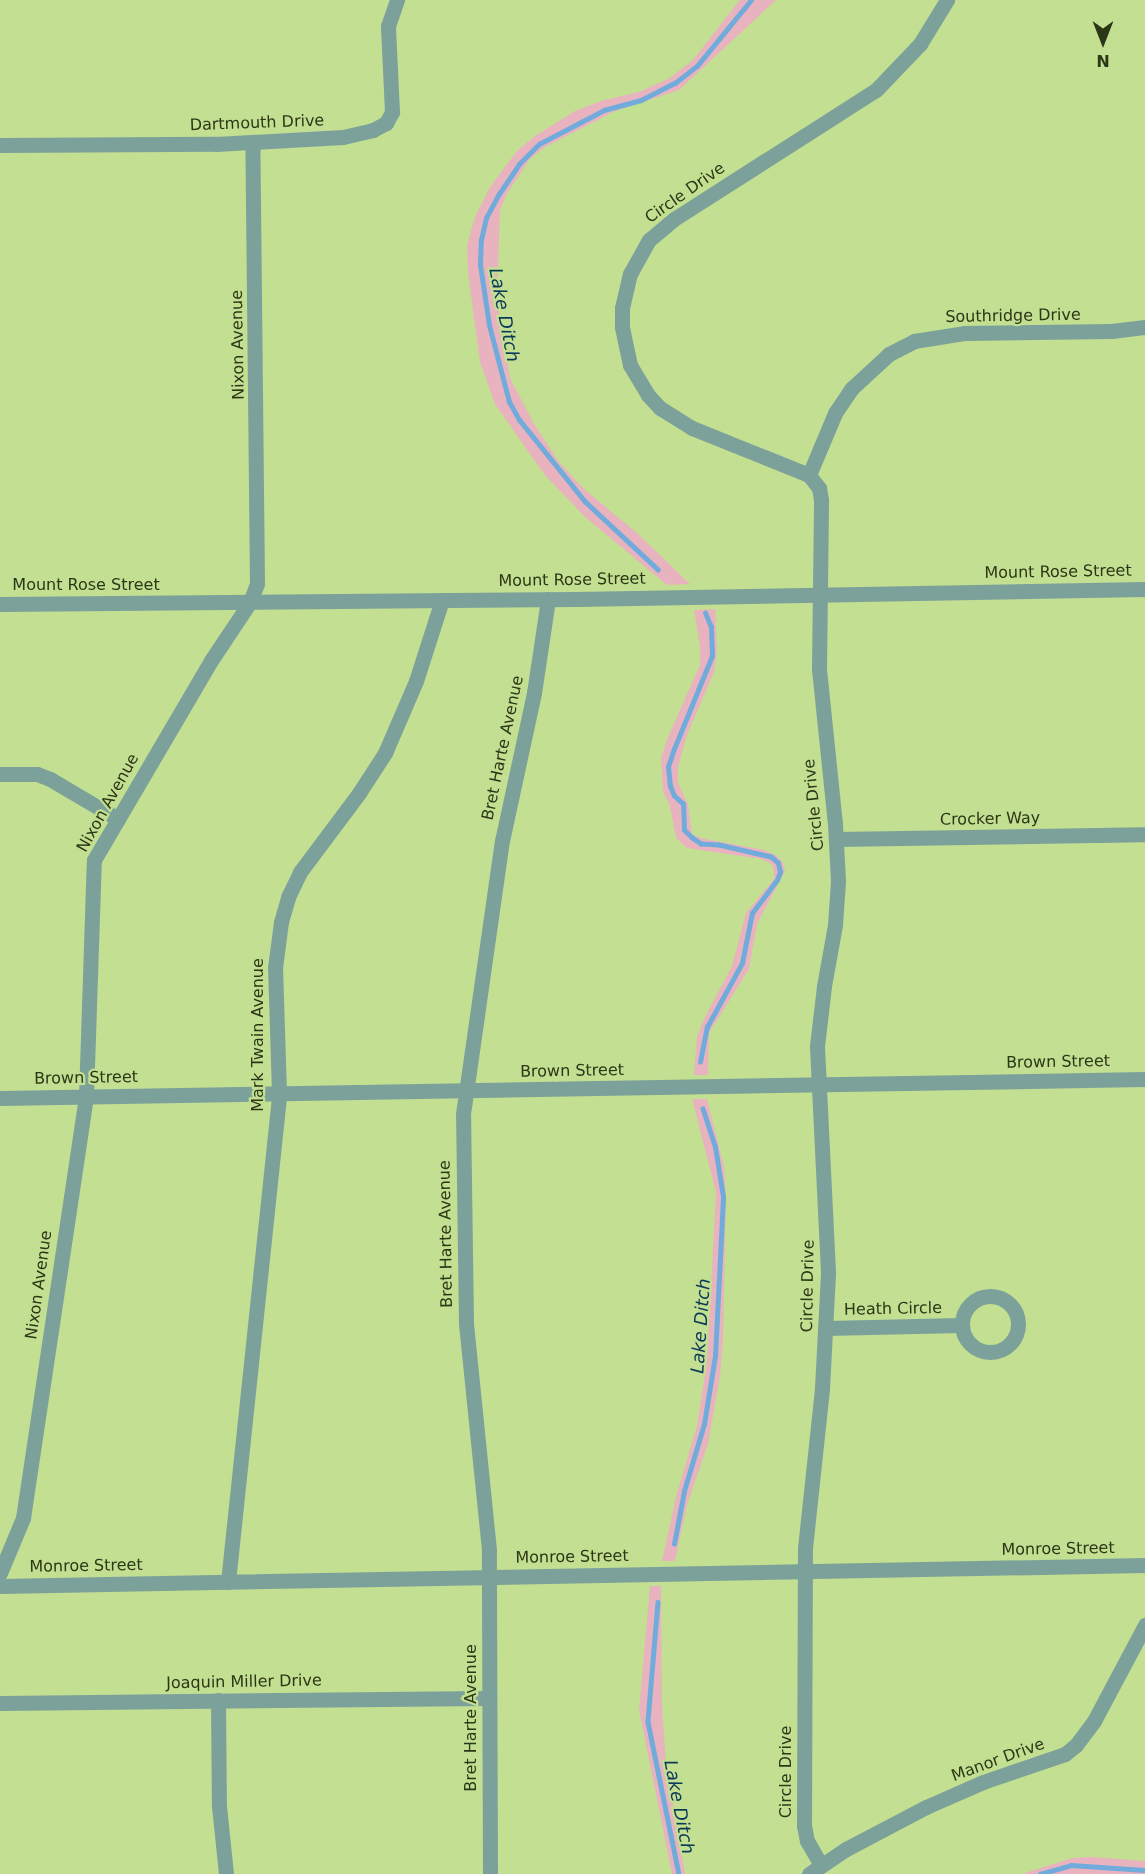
<!DOCTYPE html>
<html>
<head>
<meta charset="utf-8">
<style>
	body { margin:0 }
	#map { position:relative; width:1145px; height:1874px; overflow:hidden; background:#c3df91; font-family:"DejaVu Sans",sans-serif }
	div>[style] { position:absolute }
	.green>* { inset:0; background:#e8b3be }
	.stream>* { height:4.5px; margin:-2.25px; padding:0 2.25px; transform-origin:2.25px; border-radius:2.25px; background:#71abdc }
	.minor>* { height:15px; margin:-7.5px; padding:0 7.5px; transform-origin:7.5px; border-radius:7.5px; background:#7ca19b }
	.minor>.ring { margin:-7.5px; padding:0; box-sizing:content-box; background:none; border:15px solid #7ca19b; border-radius:50% }
	span { translate:-50% -50%; white-space:nowrap; text-align:center; line-height:1.15; -webkit-text-stroke:4.5px #c3df91; paint-order:stroke }
	.street-label { font-size:16px; color:#2c3717 }
	.water-label { font-size:18px; color:#0b395a; font-style:italic }
	.north { position:absolute; left:1073px; top:12px; width:60px; height:60px; -webkit-text-stroke:4px #c3df91; paint-order:stroke; rotate:180deg; font-size:16px; font-weight:700; line-height:24px; text-align:center; color:#2c3717 }
	.north::after { content:''; display:block; margin:auto; width:21px; height:27px; background:#2c3717; clip-path:polygon(50% 0,100% 100%,50% 72%,0 100%) }
</style>
</head>
<body>
<div id="map">
	<div class="green">
		<div style="clip-path:polygon(740px 0,776px 0,679px 90px,615px 111px,545px 147px,530px 159px,506px 195px,500px 211px,497px 298px,510px 378px,534px 424px,559px 462px,584px 489px,638px 534px,690px 584px,667px 585px,584px 516px,544px 474px,495px 404px,480px 362px,468px 273px,467px 245px,475px 217px,490px 187px,517px 151px,535px 136px,575px 111px,601px 101px,639px 92px,668px 79px,692px 61px)"></div>
		<div style="clip-path:polygon(715px 609px,717px 650px,714px 672px,687px 735px,678px 767px,678px 783px,688px 804px,692px 834px,700px 838px,764px 850px,777px 856px,783px 863px,785px 871px,757px 924px,749px 969px,709px 1033px,708px 1075px,694px 1075px,697px 1037px,703px 1021px,732px 966px,746px 913px,774px 879px,774px 872px,772px 864px,761px 859px,687px 848px,676px 838px,670px 806px,663px 792px,661px 758px,668px 737px,700px 665px,700px 647px,694px 610px)"></div>
		<div style="clip-path:polygon(692px 1099px,707px 1099px,724px 1167px,726px 1196px,723px 1340px,720px 1376px,708px 1444px,687px 1505px,675px 1561px,662px 1561px,677px 1493px,697px 1426px,707px 1361px,716px 1192px)"></div>
		<div style="clip-path:polygon(650px 1586px,661px 1586px,662px 1707px,666px 1764px,685px 1874px,672px 1874px,639px 1710px)"></div>
		<div style="clip-path:polygon(1093px 1857px,1145px 1861px,1145px 1874px,1022px 1874px,1072px 1858px)"></div>
	</div>
	<div class="stream">
		<div style="left:658px;top:570px;width:100px;rotate:-137deg"></div>
		<div style="left:585px;top:502px;width:105px;rotate:-128.8deg"></div>
		<div style="left:519px;top:420px;width:21px;rotate:-119deg"></div>
		<div style="left:509px;top:402px;width:80px;rotate:-104.6deg"></div>
		<div style="left:489px;top:325px;width:61px;rotate:-98.5deg"></div>
		<div style="left:480px;top:265px;width:25px;rotate:-88deg"></div>
		<div style="left:481px;top:240px;width:23px;rotate:-77deg"></div>
		<div style="left:486px;top:218px;width:27px;rotate:-62deg"></div>
		<div style="left:499px;top:194px;width:36px;rotate:-56deg"></div>
		<div style="left:519px;top:164px;width:28px;rotate:-45deg"></div>
		<div style="left:539px;top:144px;width:73px;rotate:-27.6deg"></div>
		<div style="left:604px;top:110px;width:38px;rotate:-15deg"></div>
		<div style="left:641px;top:100px;width:38px;rotate:-27deg"></div>
		<div style="left:675px;top:83px;width:28px;rotate:-38deg"></div>
		<div style="left:697px;top:66px;width:85px;rotate:-50.7deg"></div>
		<div style="left:700px;top:1062px;width:36px;rotate:-79deg"></div>
		<div style="left:707px;top:1027px;width:73px;rotate:-61.3deg"></div>
		<div style="left:742px;top:963px;width:51px;rotate:-78.7deg"></div>
		<div style="left:752px;top:913px;width:41px;rotate:-52.9deg"></div>
		<div style="left:777px;top:880px;width:9px;rotate:-69deg"></div>
		<div style="left:780px;top:872px;width:9px;rotate:-103deg"></div>
		<div style="left:778px;top:863px;width:9px;rotate:-139deg"></div>
		<div style="left:771px;top:857px;width:53px;rotate:-167deg"></div>
		<div style="left:719px;top:845px;width:18px;rotate:-177deg"></div>
		<div style="left:701px;top:844px;width:11px;rotate:-146deg"></div>
		<div style="left:692px;top:838px;width:11px;rotate:-135deg"></div>
		<div style="left:684px;top:830px;width:26px;rotate:-92deg"></div>
		<div style="left:683px;top:804px;width:12px;rotate:-138deg"></div>
		<div style="left:674px;top:796px;width:11px;rotate:-112deg"></div>
		<div style="left:670px;top:786px;width:19px;rotate:-96deg"></div>
		<div style="left:668px;top:767px;width:19px;rotate:-72deg"></div>
		<div style="left:674px;top:749px;width:100px;rotate:-67.8deg"></div>
		<div style="left:712px;top:656px;width:29px;rotate:-92deg"></div>
		<div style="left:711px;top:627px;width:15px;rotate:-113deg"></div>
		<div style="left:674px;top:1544px;width:54px;rotate:-79.3deg"></div>
		<div style="left:684px;top:1491px;width:70px;rotate:-73.4deg"></div>
		<div style="left:704px;top:1424px;width:69px;rotate:-80.8deg"></div>
		<div style="left:715px;top:1356px;width:159px;rotate:-87.1deg"></div>
		<div style="left:723px;top:1197px;width:51px;rotate:-99.1deg"></div>
		<div style="left:715px;top:1147px;width:40px;rotate:-108deg"></div>
		<div style="left:658px;top:1602px;width:120px;rotate:94.8deg"></div>
		<div style="left:648px;top:1722px;width:155px;rotate:78.5deg"></div>
		<div style="left:1040px;top:1874px;width:32px;rotate:-16deg"></div>
		<div style="left:1071px;top:1865px;width:74px;rotate:3.9deg"></div>
	</div>
	<div class="minor">
		<div style="left:0;top:145px;width:216px;rotate:-0.3deg"></div>
		<div style="left:216px;top:144px;width:127px;rotate:-3.2deg"></div>
		<div style="left:343px;top:137px;width:31px;rotate:-13deg"></div>
		<div style="left:373px;top:130px;width:15px;rotate:-28deg"></div>
		<div style="left:386px;top:123px;width:13px;rotate:-61deg"></div>
		<div style="left:392px;top:112px;width:86px;rotate:-92.7deg"></div>
		<div style="left:388px;top:26px;width:28px;rotate:-71deg"></div>
		<div style="left:809px;top:475px;width:67px;rotate:-67.2deg"></div>
		<div style="left:835px;top:413px;width:29px;rotate:-56deg"></div>
		<div style="left:851px;top:389px;width:52px;rotate:-42.6deg"></div>
		<div style="left:889px;top:354px;width:28px;rotate:-27deg"></div>
		<div style="left:914px;top:341px;width:52px;rotate:-8.9deg"></div>
		<div style="left:965px;top:333px;width:147px;rotate:-0.8deg"></div>
		<div style="left:1112px;top:331px;width:33px;rotate:-7deg"></div>
		<div style="left:0;top:604px;width:576px;rotate:-0.5deg"></div>
		<div style="left:576px;top:599px;width:569px;rotate:-1.01deg"></div>
		<div style="left:0;top:774px;width:37px"></div>
		<div style="left:37px;top:774px;width:14px;rotate:21deg"></div>
		<div style="left:50px;top:779px;width:79px;rotate:30.5deg"></div>
		<div style="left:836px;top:839px;width:309px;rotate:-0.9deg"></div>
		<div style="left:0;top:1098px;width:1145px;rotate:-0.95deg"></div>
		<div class="ring" style="left:962px;top:1296px;width:41px;height:41px"></div>
		<div style="left:826px;top:1328px;width:135px;rotate:-1.3deg"></div>
		<div style="left:0;top:1573px;width:60px;rotate:-67.3deg"></div>
		<div style="left:23px;top:1518px;width:426px;rotate:-81.5deg"></div>
		<div style="left:86px;top:1097px;width:237px;rotate:-88.1deg"></div>
		<div style="left:94px;top:860px;width:233px;rotate:-59.6deg"></div>
		<div style="left:212px;top:659px;width:69px;rotate:-56.3deg"></div>
		<div style="left:250px;top:602px;width:19px;rotate:-69deg"></div>
		<div style="left:257px;top:584px;width:442px;rotate:-90.6deg"></div>
		<div style="left:228px;top:1582px;width:492px;rotate:-84deg"></div>
		<div style="left:279px;top:1093px;width:125px;rotate:-91.8deg"></div>
		<div style="left:275px;top:968px;width:46px;rotate:-82.6deg"></div>
		<div style="left:281px;top:922px;width:26px;rotate:-74deg"></div>
		<div style="left:288px;top:897px;width:28px;rotate:-64deg"></div>
		<div style="left:300px;top:872px;width:99px;rotate:-53.2deg"></div>
		<div style="left:359px;top:793px;width:48px;rotate:-57deg"></div>
		<div style="left:385px;top:753px;width:78px;rotate:-66.7deg"></div>
		<div style="left:416px;top:681px;width:85px;rotate:-72.2deg"></div>
		<div style="left:0;top:1586px;width:1145px;rotate:-1.05deg"></div>
		<div style="left:218px;top:1700px;width:106px;rotate:89.5deg"></div>
		<div style="left:219px;top:1806px;width:68px;rotate:84.1deg"></div>
		<div style="left:0;top:1703px;width:488px;rotate:-0.6deg"></div>
		<div style="left:821px;top:1865px;width:28px;rotate:-120deg"></div>
		<div style="left:807px;top:1841px;width:15px;rotate:-101deg"></div>
		<div style="left:804px;top:1826px;width:278px;rotate:-89.8deg"></div>
		<div style="left:805px;top:1548px;width:161px;rotate:-83.9deg"></div>
		<div style="left:822px;top:1388px;width:116px;rotate:-87deg"></div>
		<div style="left:828px;top:1272px;width:226px;rotate:-92.8deg"></div>
		<div style="left:817px;top:1046px;width:60px;rotate:-83.3deg"></div>
		<div style="left:824px;top:986px;width:62px;rotate:-79.8deg"></div>
		<div style="left:835px;top:925px;width:44px;rotate:-86.1deg"></div>
		<div style="left:838px;top:881px;width:57px;rotate:-93deg"></div>
		<div style="left:835px;top:824px;width:156px;rotate:-95.9deg"></div>
		<div style="left:819px;top:669px;width:169px;rotate:-89.3deg"></div>
		<div style="left:821px;top:500px;width:12px;rotate:-99deg"></div>
		<div style="left:819px;top:488px;width:16px;rotate:-128deg"></div>
		<div style="left:809px;top:475px;width:126px;rotate:-158.1deg"></div>
		<div style="left:692px;top:428px;width:38px;rotate:-148deg"></div>
		<div style="left:660px;top:408px;width:18px;rotate:-133deg"></div>
		<div style="left:648px;top:395px;width:35px;rotate:-121deg"></div>
		<div style="left:630px;top:365px;width:39px;rotate:-102deg"></div>
		<div style="left:622px;top:327px;width:19px;rotate:-90deg"></div>
		<div style="left:622px;top:308px;width:35px;rotate:-77deg"></div>
		<div style="left:630px;top:274px;width:39px;rotate:-61deg"></div>
		<div style="left:649px;top:240px;width:33px;rotate:-40deg"></div>
		<div style="left:674px;top:219px;width:240px;rotate:-32.6deg"></div>
		<div style="left:876px;top:90px;width:64px;rotate:-46.3deg"></div>
		<div style="left:920px;top:44px;width:52px;rotate:-58.5deg"></div>
		<div style="left:490px;top:1874px;width:324px;rotate:-90.2deg"></div>
		<div style="left:489px;top:1550px;width:227px;rotate:-95.8deg"></div>
		<div style="left:466px;top:1324px;width:210px;rotate:-90.8deg"></div>
		<div style="left:463px;top:1114px;width:276px;rotate:-81.9deg"></div>
		<div style="left:502px;top:841px;width:151px;rotate:-77.8deg"></div>
		<div style="left:534px;top:693px;width:95px;rotate:-81.5deg"></div>
		<div style="left:809px;top:1874px;width:45px;rotate:-34deg"></div>
		<div style="left:846px;top:1849px;width:90px;rotate:-27.7deg"></div>
		<div style="left:926px;top:1807px;width:62px;rotate:-23.7deg"></div>
		<div style="left:983px;top:1782px;width:87px;rotate:-18.9deg"></div>
		<div style="left:1065px;top:1754px;width:14px;rotate:-39deg"></div>
		<div style="left:1076px;top:1745px;width:30px;rotate:-53deg"></div>
		<div style="left:1094px;top:1721px;width:109px;rotate:-62deg"></div>
	</div>
	<div class="street-label">
		<span style="left:257px;top:123px;rotate:-2deg">Dartmouth Drive</span>
		<span style="left:685px;top:193px;rotate:-35deg">Circle Drive</span>
		<span style="left:1013px;top:316px;rotate:-1deg">Southridge Drive</span>
		<span style="left:238px;top:345px;rotate:-91deg">Nixon Avenue</span>
		<span style="left:1058px;top:572px;rotate:-1deg">Mount Rose Street</span>
		<span style="left:572px;top:580px;rotate:-1deg">Mount Rose Street</span>
		<span style="left:86px;top:585px">Mount Rose Street</span>
		<span style="left:503px;top:748px;rotate:-78deg">Bret Harte Avenue</span>
		<span style="left:108px;top:803px;rotate:-61deg">Nixon Avenue</span>
		<span style="left:814px;top:805px;rotate:-96deg">Circle Drive</span>
		<span style="left:990px;top:819px;rotate:-1deg">Crocker Way</span>
		<span style="left:258px;top:1035px;rotate:-90deg">Mark Twain Avenue</span>
		<span style="left:1058px;top:1062px;rotate:-1deg">Brown Street</span>
		<span style="left:572px;top:1071px;rotate:-1deg">Brown Street</span>
		<span style="left:86px;top:1078px;rotate:-1deg">Brown Street</span>
		<span style="left:446px;top:1234px;rotate:-91deg">Bret Harte Avenue</span>
		<span style="left:39px;top:1285px;rotate:-82deg">Nixon Avenue</span>
		<span style="left:808px;top:1286px;rotate:-89deg">Circle Drive</span>
		<span style="left:893px;top:1309px;rotate:-1deg">Heath Circle</span>
		<span style="left:1058px;top:1549px;rotate:-1deg">Monroe Street</span>
		<span style="left:572px;top:1557px;rotate:-1deg">Monroe Street</span>
		<span style="left:86px;top:1566px;rotate:-1deg">Monroe Street</span>
		<span style="left:244px;top:1682px;rotate:-1deg">Joaquin Miller Drive</span>
		<span style="left:471px;top:1718px;rotate:-90deg">Bret Harte Avenue</span>
		<span style="left:998px;top:1760px;rotate:-20deg">Manor Drive</span>
		<span style="left:786px;top:1772px;rotate:-90deg">Circle Drive</span>
	</div>
	<div class="water-label">
		<span style="left:504px;top:315px;rotate:79deg">Lake Ditch</span>
		<span style="left:701px;top:1326px;rotate:-86deg">Lake Ditch</span>
		<span style="left:679px;top:1807px;rotate:79deg">Lake Ditch</span>
	</div>
	<div class="north">N</div>
</div>
</body>
</html>
